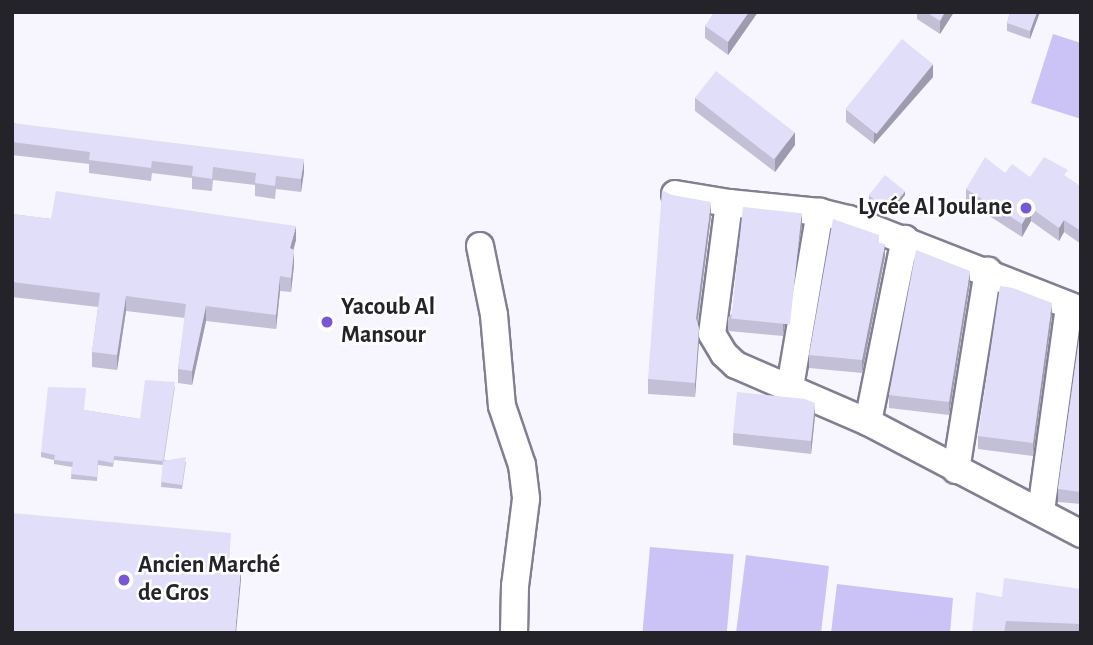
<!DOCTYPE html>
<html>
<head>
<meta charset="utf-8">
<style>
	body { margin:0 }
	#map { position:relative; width:1093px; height:645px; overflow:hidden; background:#f7f6fe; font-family:"Alegreya Sans",sans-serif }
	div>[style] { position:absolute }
	.green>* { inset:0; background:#cbc3f6; transform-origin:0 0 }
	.roads { filter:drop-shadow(2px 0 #827f92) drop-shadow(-2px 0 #827f92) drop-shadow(0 2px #827f92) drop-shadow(0 -2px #827f92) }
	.minor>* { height:26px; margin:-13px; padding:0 13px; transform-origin:13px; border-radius:13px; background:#fff }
	.wall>* { inset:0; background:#c2bfd7 }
	.shaded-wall>* { inset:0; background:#9e9baf }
	.building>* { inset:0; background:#e1defa; transform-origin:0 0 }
	.dots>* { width:19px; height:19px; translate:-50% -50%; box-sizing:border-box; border:4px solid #fff; border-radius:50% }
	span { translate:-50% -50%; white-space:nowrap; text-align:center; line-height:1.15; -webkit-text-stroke:5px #fff; paint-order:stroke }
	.poi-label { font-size:24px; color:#24232a; font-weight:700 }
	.right { translate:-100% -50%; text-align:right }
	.left { translate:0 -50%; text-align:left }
	.frame { position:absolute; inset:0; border:14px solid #24232a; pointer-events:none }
</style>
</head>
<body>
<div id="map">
	<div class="green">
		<div style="clip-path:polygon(1053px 34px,1081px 43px,1081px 119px,1031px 103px)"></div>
		<div style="left:650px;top:547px;width:84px;height:86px;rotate:5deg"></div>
		<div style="clip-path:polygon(746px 555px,829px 566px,821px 633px,736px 633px)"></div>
		<div style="clip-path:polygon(837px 584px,953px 598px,950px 633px,831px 633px)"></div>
	</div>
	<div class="roads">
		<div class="minor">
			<div style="left:675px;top:194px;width:55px;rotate:9.5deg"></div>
			<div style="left:729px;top:203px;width:91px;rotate:5.6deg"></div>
			<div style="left:820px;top:212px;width:30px;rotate:14deg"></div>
			<div style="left:849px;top:219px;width:249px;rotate:21.4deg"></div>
			<div style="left:729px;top:203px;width:132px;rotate:97.4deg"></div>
			<div style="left:712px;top:334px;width:23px;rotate:59deg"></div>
			<div style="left:724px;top:354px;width:16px;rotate:43deg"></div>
			<div style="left:736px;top:365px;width:144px;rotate:23.4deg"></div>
			<div style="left:868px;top:422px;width:241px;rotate:27.7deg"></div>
			<div style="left:480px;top:246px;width:70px;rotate:78.5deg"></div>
			<div style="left:494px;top:315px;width:91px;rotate:85deg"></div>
			<div style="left:502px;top:406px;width:62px;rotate:71.3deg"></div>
			<div style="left:522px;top:465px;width:34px;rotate:83deg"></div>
			<div style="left:526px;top:499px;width:88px;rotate:97.2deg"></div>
			<div style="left:515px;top:586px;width:47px;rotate:91.2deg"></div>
			<div style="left:790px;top:387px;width:178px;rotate:-80.3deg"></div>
			<div style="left:868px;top:422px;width:187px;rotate:-78.6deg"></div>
			<div style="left:956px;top:470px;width:202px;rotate:-80.9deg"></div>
			<div style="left:1041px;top:511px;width:206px;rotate:-82.2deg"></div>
		</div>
	</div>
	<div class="wall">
		<div style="clip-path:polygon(758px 12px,728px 55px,705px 38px,705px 26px)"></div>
		<div style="clip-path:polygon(917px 12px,954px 12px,940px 34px,917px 19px)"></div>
		<div style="clip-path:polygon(1010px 12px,1040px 12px,1030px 39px,1007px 31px,1007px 23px)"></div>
		<div style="clip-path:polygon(933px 77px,874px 144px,846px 122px,846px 109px)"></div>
		<div style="clip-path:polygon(695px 98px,795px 145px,775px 172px,695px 111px)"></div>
		<div style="clip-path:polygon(12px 123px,304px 172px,301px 192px,276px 189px,275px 199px,255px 196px,255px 185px,213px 180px,212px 191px,192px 189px,192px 178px,152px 173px,151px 181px,89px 173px,89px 164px,12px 155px)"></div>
		<div style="clip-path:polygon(1005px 173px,1030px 177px,1068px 178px,1081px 187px,1081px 244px,1064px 232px,1059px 241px,1031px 221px,1022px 237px,966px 201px,966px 189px)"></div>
		<div style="clip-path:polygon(869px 195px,905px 195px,889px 215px,869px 200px)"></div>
		<div style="clip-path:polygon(12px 214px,51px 219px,296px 240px,293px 250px,294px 265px,291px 292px,280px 291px,276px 329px,206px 321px,192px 385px,178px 383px,178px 369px,185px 318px,126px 311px,117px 370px,92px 367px,92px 352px,98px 307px,12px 297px)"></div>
		<div style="clip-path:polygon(711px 216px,698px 323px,699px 342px,695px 397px,648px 394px,648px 379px)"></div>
		<div style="clip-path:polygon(802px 226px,783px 336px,728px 331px,728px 318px)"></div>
		<div style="clip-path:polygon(879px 243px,885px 256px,862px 373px,809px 368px,809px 355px)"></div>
		<div style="clip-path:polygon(970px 283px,949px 415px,889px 408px,889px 395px)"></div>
		<div style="clip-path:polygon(1052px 316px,1033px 456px,978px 449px,978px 436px)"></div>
		<div style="clip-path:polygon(1081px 325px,1081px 504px,1058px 502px,1058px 489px)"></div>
		<div style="clip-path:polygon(175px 386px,164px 460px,186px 462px,182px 489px,161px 487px,163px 465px,114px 460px,113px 467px,98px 465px,97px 481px,71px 479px,72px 467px,54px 464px,54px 460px,41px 457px,41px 452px,84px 410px,140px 419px)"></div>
		<div style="clip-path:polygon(815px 416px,811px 454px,733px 445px,733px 433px)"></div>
		<div style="clip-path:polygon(1081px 589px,1081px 633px,972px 633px,1002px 597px)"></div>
	</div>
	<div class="shaded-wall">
		<div style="clip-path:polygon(749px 12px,758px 12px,728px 55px,728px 42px)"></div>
		<div style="clip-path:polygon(945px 12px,954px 12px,940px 34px,940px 21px)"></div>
		<div style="clip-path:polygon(1037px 12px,1040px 12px,1030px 39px,1030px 31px)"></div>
		<div style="clip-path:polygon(933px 64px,933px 77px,874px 144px,874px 132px)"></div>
		<div style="clip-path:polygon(795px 132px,795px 145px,775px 172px,775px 159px)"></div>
		<div style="clip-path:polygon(304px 159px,304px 172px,301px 192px,301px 179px)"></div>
		<div style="clip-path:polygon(905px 191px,905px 195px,889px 215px,889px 211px)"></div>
		<div style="clip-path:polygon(711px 202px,711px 216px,696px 332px,696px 318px)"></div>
		<div style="clip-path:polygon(1031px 208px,1031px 221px,1022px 237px,1022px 224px)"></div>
		<div style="clip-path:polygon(802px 213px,802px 226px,783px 336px,783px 324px)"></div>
		<div style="clip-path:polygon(1064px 220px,1064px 232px,1059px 241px,1059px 228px)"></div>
		<div style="clip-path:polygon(296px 226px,296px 240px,290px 263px,290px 248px)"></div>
		<div style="clip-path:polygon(885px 244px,885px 256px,862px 373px,862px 360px)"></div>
		<div style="clip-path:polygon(294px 250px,294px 265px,291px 292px,291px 278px)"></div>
		<div style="clip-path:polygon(970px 271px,970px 283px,949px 415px,949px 402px)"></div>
		<div style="clip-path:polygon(280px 276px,280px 291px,276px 329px,276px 315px)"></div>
		<div style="clip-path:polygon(126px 296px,126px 311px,117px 370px,117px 355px)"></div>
		<div style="clip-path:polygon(1052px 303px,1052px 316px,1033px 456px,1033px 443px)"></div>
		<div style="clip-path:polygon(206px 306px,206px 321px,192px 385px,192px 371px)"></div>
		<div style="clip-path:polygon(699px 328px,699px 342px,695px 397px,695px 383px)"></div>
		<div style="clip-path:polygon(815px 403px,815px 416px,811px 454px,811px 441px)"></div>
		<div style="clip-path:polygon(241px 567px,241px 580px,236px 633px,235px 633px)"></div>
	</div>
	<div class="building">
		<div style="clip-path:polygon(714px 12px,749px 12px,728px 42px,705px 26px)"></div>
		<div style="clip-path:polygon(926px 12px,945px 12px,940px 21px)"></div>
		<div style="clip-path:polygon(1010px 12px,1037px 12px,1030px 31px,1007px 23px)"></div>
		<div style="left:902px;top:39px;width:40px;height:90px;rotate:39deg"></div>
		<div style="left:716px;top:71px;width:100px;height:34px;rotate:38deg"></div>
		<div style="clip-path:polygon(12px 123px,304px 159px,301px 179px,276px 176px,275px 186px,255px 183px,256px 173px,213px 167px,212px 179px,192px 176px,193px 166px,152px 161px,151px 168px,89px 160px,90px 152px,12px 142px)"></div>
		<div style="clip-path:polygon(985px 157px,1005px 173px,1012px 164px,1030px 177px,1044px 157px,1068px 170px,1064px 175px,1081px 187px,1081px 231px,1064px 220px,1059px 228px,1031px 208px,1022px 224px,966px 189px)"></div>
		<div style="left:885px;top:175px;width:26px;height:26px;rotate:39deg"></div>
		<div style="clip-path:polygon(662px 190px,672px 195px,711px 202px,696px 318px,699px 328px,695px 383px,648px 379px)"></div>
		<div style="clip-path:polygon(56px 191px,296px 226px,290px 248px,294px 250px,291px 278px,280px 276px,276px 315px,206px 306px,192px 371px,178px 369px,186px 304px,126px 296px,117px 355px,92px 352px,100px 293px,12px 282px,12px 214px,51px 219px)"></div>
		<div style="left:743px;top:207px;width:59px;height:112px;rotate:6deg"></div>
		<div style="clip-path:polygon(833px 219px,879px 235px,879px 243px,885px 244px,862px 360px,809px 355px)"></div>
		<div style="clip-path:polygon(916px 250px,970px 271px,949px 402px,889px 395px)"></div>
		<div style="clip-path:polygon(1000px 286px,1013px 288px,1052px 303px,1033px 443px,978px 436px)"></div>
		<div style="clip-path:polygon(1081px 325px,1081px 492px,1058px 489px)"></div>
		<div style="clip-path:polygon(145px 380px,175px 382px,163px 461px,186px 457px,182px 485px,161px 482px,163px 461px,114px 456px,113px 463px,98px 460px,97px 477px,71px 474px,73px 462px,54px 460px,55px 455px,41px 452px,48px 387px,86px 388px,84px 410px,140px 419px)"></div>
		<div style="clip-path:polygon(737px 392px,805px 399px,815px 403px,811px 441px,733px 433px)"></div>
		<div style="clip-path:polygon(12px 513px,231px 533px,229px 567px,241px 567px,235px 633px,12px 633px)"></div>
		<div style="clip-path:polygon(1004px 578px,1081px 589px,1081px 624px,1006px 621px,1004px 633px,972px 633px,976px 592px,1002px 597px)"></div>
	</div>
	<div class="dots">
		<div style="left:1026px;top:208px;background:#7858d2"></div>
		<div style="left:327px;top:322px;background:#7858d2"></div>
		<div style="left:124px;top:580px;background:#7858d2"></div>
	</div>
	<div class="poi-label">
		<span class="right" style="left:1012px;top:208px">Lycée Al Joulane</span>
		<span class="left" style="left:341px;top:322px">Yacoub Al<br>Mansour</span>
		<span class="left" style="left:138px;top:580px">Ancien Marché<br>de Gros</span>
	</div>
	<div class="frame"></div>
</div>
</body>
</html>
